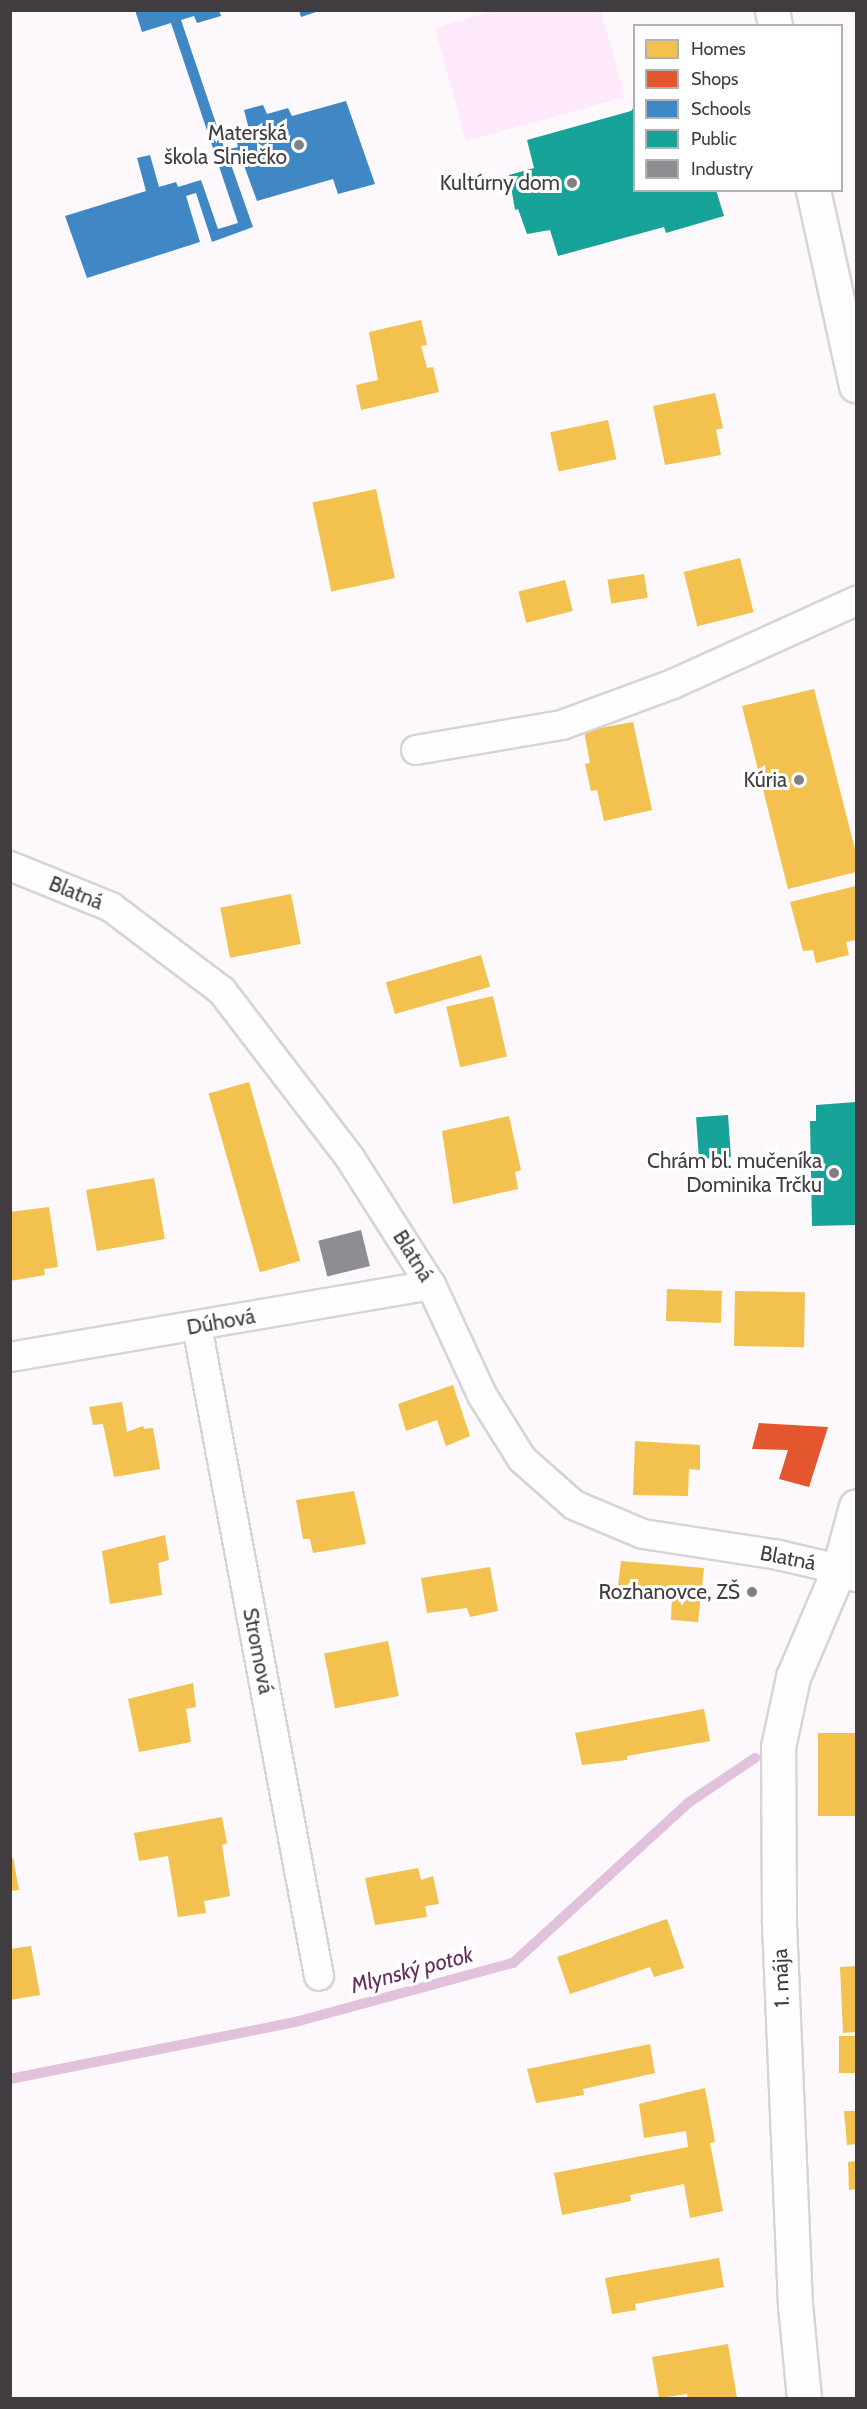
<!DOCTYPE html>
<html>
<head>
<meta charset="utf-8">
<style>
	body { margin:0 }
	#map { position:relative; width:867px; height:2409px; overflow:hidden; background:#fdf8fc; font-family:Cabin,sans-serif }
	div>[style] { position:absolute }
	.green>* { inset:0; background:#fde9f9 }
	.homes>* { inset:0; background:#f2c14e; transform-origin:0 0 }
	.shops>* { inset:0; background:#e4572e }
	.schools>* { inset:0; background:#3f88c5 }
	.public>* { inset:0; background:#17a398; transform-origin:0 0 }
	.industry>* { inset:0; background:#8d8d92; transform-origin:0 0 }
	.stream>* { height:10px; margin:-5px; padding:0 5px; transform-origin:5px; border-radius:5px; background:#e2c1dc }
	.roads { filter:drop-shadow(2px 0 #d7d3d6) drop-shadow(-2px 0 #d7d3d6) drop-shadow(0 2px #d7d3d6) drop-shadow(0 -2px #d7d3d6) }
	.street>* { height:28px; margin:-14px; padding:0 14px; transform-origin:14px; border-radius:14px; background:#fffeff }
	.secondary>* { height:33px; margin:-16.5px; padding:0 16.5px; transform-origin:16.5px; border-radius:16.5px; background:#fffeff }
	.dots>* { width:16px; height:16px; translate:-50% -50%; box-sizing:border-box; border:3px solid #fff; border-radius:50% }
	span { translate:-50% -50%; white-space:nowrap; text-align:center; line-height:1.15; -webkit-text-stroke:6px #fff; paint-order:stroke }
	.poi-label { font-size:21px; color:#403c3f }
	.right { translate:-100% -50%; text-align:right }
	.street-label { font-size:21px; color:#403c3f }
	.water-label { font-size:22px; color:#642e5d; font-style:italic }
	.frame { position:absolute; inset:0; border:12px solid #403c3f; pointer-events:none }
	.legend { position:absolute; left:633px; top:24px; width:210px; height:168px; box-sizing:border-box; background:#fff; border:2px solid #b3b1b2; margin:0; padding:8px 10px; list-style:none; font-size:18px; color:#403c3f }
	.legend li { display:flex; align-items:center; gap:12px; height:30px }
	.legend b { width:30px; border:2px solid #b3b1b2 }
</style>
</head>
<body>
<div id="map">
	<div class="green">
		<div style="clip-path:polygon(497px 10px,601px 11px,625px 97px,466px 141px,435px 28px)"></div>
	</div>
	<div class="homes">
		<div style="clip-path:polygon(421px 320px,427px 345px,421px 346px,427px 368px,433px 367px,439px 392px,361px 410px,356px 385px,378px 380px,369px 332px)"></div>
		<div style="clip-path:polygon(715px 393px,723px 428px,716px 430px,721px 455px,665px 465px,653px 406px)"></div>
		<div style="left:608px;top:420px;width:40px;height:59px;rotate:78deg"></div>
		<div style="left:376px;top:489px;width:91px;height:65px;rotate:78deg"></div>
		<div style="left:740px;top:558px;width:56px;height:58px;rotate:76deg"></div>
		<div style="left:644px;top:574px;width:24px;height:37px;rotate:81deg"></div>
		<div style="left:565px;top:580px;width:32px;height:48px;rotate:76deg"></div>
		<div style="clip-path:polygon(814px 689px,856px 853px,856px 872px,788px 889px,742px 706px)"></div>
		<div style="clip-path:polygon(633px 722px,652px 810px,604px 821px,597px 790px,591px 791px,585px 764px,590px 763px,584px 731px)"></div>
		<div style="clip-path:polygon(856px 886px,856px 940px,846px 942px,849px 955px,816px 963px,813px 950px,803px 951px,790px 902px)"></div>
		<div style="left:291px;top:894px;width:51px;height:72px;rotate:79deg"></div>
		<div style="left:481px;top:955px;width:33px;height:99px;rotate:74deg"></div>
		<div style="left:493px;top:996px;width:62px;height:48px;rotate:77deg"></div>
		<div style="left:249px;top:1082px;width:186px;height:42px;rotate:74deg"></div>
		<div style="clip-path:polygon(509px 1116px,521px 1170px,515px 1172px,518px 1189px,453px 1204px,442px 1131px)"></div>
		<div style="left:154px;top:1178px;width:62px;height:69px;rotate:80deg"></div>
		<div style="clip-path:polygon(49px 1207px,58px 1267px,44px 1269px,45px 1275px,10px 1281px,10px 1212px)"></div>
		<div style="left:667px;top:1289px;width:55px;height:32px;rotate:2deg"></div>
		<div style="left:735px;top:1291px;width:70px;height:55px;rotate:1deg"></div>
		<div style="clip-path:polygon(453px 1385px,470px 1436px,446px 1446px,437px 1420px,406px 1431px,398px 1404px)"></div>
		<div style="clip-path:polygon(122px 1402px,127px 1432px,143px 1426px,144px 1429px,153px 1428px,160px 1469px,114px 1477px,103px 1424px,93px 1425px,89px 1407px)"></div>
		<div style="clip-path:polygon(635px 1441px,700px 1445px,700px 1470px,689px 1469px,688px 1496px,633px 1495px)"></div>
		<div style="clip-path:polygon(354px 1491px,366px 1544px,313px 1553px,310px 1539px,303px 1539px,296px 1500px)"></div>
		<div style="clip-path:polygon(165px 1535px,169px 1560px,158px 1563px,162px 1595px,110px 1604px,102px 1551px)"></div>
		<div style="clip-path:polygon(621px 1561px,704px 1568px,698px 1622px,671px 1620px,672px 1594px,641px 1591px,640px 1597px,617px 1594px)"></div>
		<div style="clip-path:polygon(490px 1567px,498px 1611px,470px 1617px,467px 1608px,427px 1613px,421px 1578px)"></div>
		<div style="left:388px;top:1641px;width:56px;height:65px;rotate:79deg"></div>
		<div style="clip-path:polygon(193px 1683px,196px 1707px,186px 1709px,191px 1742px,139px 1752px,128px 1699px)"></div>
		<div style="clip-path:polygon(704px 1709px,710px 1741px,627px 1756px,627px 1760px,582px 1765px,575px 1733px)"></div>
		<div style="left:818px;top:1733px;width:38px;height:83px"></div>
		<div style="clip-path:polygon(222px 1817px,227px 1843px,222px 1845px,230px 1896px,204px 1901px,206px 1913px,178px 1917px,168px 1856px,139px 1861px,134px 1833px)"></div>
		<div style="clip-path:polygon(13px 1858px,19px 1890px,10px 1891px,10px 1859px)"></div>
		<div style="clip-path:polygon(418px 1868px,421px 1880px,433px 1876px,439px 1904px,425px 1906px,427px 1917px,375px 1925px,365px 1878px)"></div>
		<div style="clip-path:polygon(667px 1919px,684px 1968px,654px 1977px,650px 1967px,570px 1994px,557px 1957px)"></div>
		<div style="clip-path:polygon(31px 1946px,40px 1995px,10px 2000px,10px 1949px)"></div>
		<div style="clip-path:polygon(856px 1966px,856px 2032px,843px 2033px,840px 1967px)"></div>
		<div style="left:856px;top:2036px;width:37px;height:17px;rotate:90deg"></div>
		<div style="clip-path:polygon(650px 2044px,655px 2073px,583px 2089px,584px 2095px,536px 2103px,527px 2069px)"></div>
		<div style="clip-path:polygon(705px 2088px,715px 2142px,710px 2143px,723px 2211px,690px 2218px,684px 2184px,630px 2195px,631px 2201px,562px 2215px,554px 2173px,688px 2147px,686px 2131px,644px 2138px,639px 2104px)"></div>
		<div style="clip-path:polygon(844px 2111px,856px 2111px,856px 2144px,847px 2145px)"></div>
		<div style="clip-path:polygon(856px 2161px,856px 2189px,849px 2190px,848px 2162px)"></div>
		<div style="clip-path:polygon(719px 2258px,724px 2287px,635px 2304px,636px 2310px,612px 2314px,605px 2278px)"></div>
		<div style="clip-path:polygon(728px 2344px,737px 2398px,688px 2398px,687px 2394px,659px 2398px,652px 2357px)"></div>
	</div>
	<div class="shops">
		<div style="clip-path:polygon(759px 1423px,828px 1427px,809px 1487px,779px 1479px,788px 1450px,752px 1449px)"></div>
	</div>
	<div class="schools">
		<div style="clip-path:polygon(135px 10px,219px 10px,221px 16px,197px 23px,194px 16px,181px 20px,225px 150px,238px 147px,237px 143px,251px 137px,244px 110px,263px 105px,267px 114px,288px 108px,292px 116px,346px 101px,375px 184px,338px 194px,333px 179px,257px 201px,239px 152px,228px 156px,253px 227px,212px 242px,196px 193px,186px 196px,200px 242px,87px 278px,65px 216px,146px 191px,137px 158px,150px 155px,159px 187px,176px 182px,178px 187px,201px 180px,218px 229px,238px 223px,171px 23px,142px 32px)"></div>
		<div style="clip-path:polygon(299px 10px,319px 10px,319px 11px,301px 17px)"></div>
	</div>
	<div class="public">
		<div style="clip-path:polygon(634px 107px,634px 190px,716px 190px,724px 216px,666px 233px,664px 227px,558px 256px,550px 230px,527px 234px,518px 209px,515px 210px,509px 175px,534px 168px,527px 140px,631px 111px)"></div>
		<div style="clip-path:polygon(856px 1102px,856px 1225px,812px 1226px,810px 1121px,816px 1121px,816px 1105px)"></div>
		<div style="left:728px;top:1115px;width:42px;height:32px;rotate:86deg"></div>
	</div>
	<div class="industry">
		<div style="left:361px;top:1230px;width:37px;height:44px;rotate:76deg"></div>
	</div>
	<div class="stream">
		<div style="left:10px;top:2079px;width:295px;rotate:-11.3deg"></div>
		<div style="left:299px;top:2021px;width:222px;rotate:-15.2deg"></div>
		<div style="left:513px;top:1963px;width:237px;rotate:-42.4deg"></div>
		<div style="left:688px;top:1803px;width:81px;rotate:-33.9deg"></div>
	</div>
	<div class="roads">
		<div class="street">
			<div style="left:416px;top:750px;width:148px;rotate:-9.7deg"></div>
			<div style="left:562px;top:725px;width:118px;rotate:-20.3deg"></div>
			<div style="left:673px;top:684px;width:201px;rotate:-24.4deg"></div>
			<div style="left:10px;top:866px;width:109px;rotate:22.1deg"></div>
			<div style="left:111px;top:907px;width:139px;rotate:37.1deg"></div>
			<div style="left:222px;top:991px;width:210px;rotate:52.5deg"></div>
			<div style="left:350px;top:1158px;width:151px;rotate:57.5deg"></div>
			<div style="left:431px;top:1285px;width:121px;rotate:65.1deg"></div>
			<div style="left:482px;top:1395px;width:75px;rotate:58deg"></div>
			<div style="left:522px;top:1459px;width:69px;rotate:41.5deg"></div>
			<div style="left:574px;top:1505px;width:75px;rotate:22.8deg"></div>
			<div style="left:643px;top:1534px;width:137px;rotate:8.8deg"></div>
			<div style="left:778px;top:1555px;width:63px;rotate:12.9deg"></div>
			<div style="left:839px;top:1569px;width:19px;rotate:25deg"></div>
			<div style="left:197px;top:1326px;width:661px;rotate:79.37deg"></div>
			<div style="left:10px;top:1357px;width:427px;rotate:-9.7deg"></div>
		</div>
		<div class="secondary">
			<div style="left:772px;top:10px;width:16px;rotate:79deg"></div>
			<div style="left:813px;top:190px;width:200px;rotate:77.6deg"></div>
			<div style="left:804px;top:2398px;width:93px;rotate:-95.5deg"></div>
			<div style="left:795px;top:2305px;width:387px;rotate:-92.4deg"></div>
			<div style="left:779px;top:1918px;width:171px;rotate:-90.3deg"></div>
			<div style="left:778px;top:1747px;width:72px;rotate:-77.9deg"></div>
			<div style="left:793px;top:1677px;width:117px;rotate:-66.9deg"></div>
			<div style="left:839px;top:1569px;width:65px;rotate:-74.9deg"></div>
		</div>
	</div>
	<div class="dots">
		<div style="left:299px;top:145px;background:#827e81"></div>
		<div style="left:572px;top:183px;background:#827e81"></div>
		<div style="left:799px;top:780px;background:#827e81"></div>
		<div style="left:834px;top:1173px;background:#827e81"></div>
		<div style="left:752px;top:1592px;background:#827e81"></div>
	</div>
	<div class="poi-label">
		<span class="right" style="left:287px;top:145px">Materská<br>škola Slniečko</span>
		<span class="right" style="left:560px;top:183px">Kultúrny dom</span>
		<span class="right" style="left:787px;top:780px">Kúria</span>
		<span class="right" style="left:822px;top:1173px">Chrám bl. mučeníka<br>Dominika Trčku</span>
		<span class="right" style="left:740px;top:1592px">Rozhanovce, ZŠ</span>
	</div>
	<div class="street-label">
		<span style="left:76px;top:893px;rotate:22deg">Blatná</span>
		<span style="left:413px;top:1256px;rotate:58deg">Blatná</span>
		<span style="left:221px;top:1322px;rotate:-10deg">Dúhová</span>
		<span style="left:788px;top:1558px;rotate:11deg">Blatná</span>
		<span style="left:258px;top:1651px;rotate:79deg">Stromová</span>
		<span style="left:781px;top:1978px;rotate:-92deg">1. mája</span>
	</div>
	<div class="water-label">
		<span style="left:412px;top:1970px;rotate:-15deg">Mlynský potok</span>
	</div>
	<div class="frame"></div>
	<ul class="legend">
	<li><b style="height:16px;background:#f2c14e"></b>Homes</li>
	<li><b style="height:16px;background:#e4572e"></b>Shops</li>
	<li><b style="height:16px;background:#3f88c5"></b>Schools</li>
	<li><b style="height:16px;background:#17a398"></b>Public</li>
	<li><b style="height:16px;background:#8d8d92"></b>Industry</li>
	</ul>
</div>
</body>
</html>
